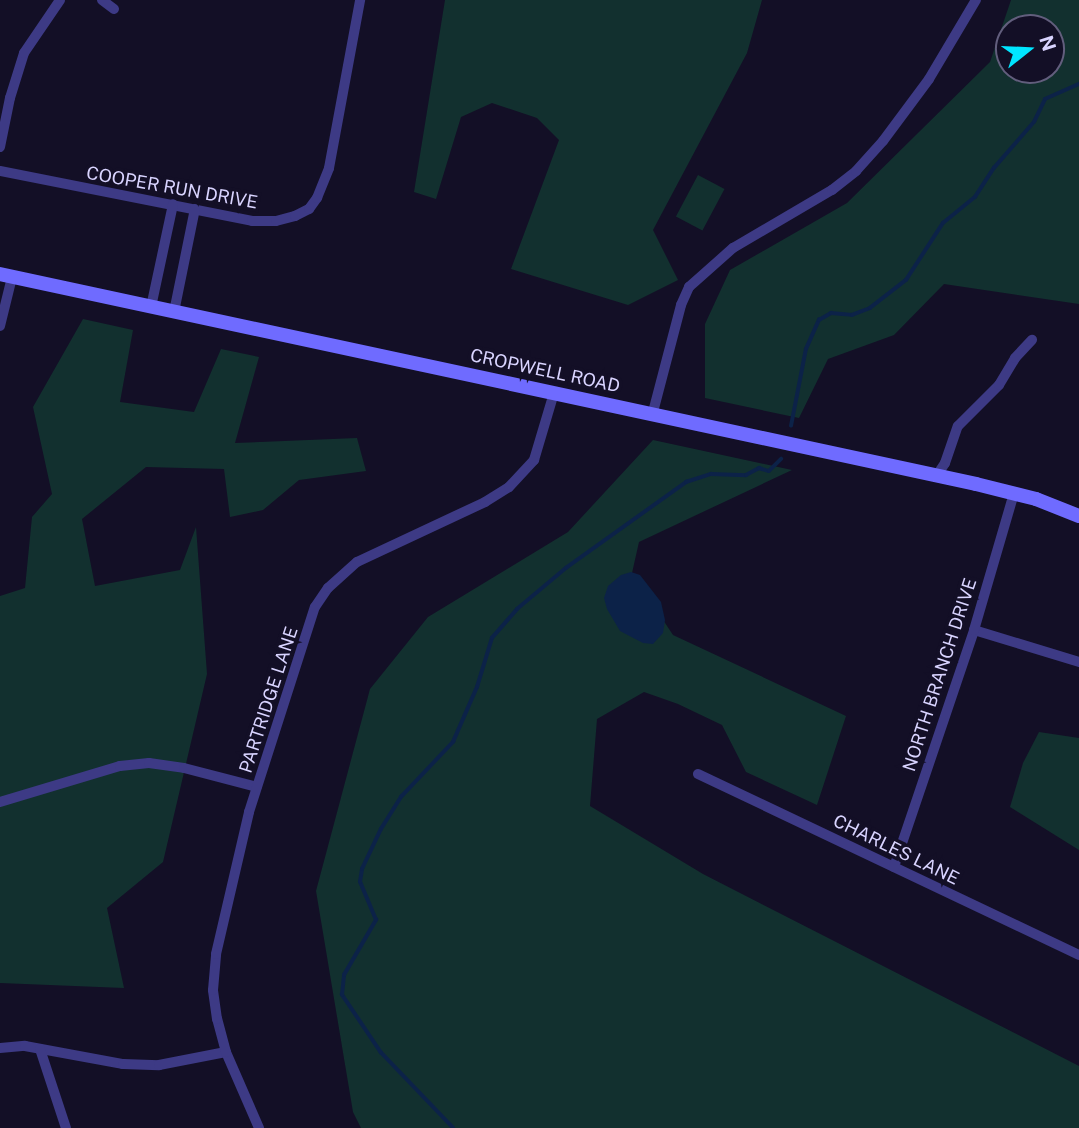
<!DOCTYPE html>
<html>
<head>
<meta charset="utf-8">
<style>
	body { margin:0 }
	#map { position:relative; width:1079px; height:1128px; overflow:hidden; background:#130f26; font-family:"Public Sans",sans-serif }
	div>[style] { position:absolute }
	.green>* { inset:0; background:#12302f; transform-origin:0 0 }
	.water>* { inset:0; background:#0c2248 }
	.stream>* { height:3.5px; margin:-1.75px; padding:0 1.75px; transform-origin:1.75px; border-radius:1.75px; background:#0c2248 }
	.street>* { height:10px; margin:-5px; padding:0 5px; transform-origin:5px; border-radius:5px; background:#3d3a85 }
	.secondary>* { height:14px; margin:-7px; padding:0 7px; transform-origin:7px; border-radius:7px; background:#6f6bff }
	span { translate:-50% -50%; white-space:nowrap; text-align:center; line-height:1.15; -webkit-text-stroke:7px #130f26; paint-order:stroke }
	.street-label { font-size:18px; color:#d9d4ff }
	.north { position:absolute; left:995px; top:14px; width:70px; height:70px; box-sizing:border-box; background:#130f26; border:2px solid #625e7d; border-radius:50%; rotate:72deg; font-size:19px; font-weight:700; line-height:28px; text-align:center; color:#d9d4ff }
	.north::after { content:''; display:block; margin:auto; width:24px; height:32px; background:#00e5ff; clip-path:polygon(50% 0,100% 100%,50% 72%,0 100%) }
</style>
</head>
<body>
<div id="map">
	<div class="green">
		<div style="clip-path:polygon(445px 0,762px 0,747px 53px,653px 230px,678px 280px,628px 305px,511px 269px,559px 140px,537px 118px,492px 103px,461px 117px,436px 199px,414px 192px)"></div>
		<div style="clip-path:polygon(evenodd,1011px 0,1079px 0,1079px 304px,944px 284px,894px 335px,828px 359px,799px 418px,705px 398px,705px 324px,730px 270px,847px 203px,990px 62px,1011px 0,1009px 28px,1051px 28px,1051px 70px,1009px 70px,1009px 28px)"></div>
		<div style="left:698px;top:175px;width:30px;height:47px;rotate:28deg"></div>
		<div style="clip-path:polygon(83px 319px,133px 330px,120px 402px,194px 412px,221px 349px,259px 357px,235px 443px,357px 438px,366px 471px,299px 480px,263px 510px,230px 517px,224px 469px,146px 467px,82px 519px,95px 586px,180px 570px,196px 527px,207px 674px,163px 862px,107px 908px,124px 988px,0 983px,0 596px,25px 588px,32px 517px,52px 494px,33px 407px)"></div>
		<div style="clip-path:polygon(653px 440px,792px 470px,639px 542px,632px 573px,673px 635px,846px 716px,817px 805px,746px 772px,722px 725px,678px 704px,644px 692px,597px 719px,590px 806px,703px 874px,1079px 1066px,1079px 1128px,361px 1128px,353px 1112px,316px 891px,370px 689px,428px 617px,568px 532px)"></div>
		<div style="clip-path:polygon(1039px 732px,1079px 738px,1079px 850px,1010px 807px,1023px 763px)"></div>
	</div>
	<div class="water">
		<div style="clip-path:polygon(631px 572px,640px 575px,661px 602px,665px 620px,663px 633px,653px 644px,643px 643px,620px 631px,607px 609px,604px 598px,608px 586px,621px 575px)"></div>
	</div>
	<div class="stream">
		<div style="left:791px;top:426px;width:78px;rotate:-79deg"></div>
		<div style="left:806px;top:349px;width:32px;rotate:-66deg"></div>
		<div style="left:819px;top:320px;width:14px;rotate:-30deg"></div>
		<div style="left:831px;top:313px;width:21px;rotate:5deg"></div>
		<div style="left:852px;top:315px;width:19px;rotate:-21deg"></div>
		<div style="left:870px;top:308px;width:46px;rotate:-37.9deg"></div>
		<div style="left:906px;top:280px;width:68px;rotate:-57deg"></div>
		<div style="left:943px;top:223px;width:41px;rotate:-39.1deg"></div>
		<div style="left:975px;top:197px;width:35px;rotate:-57deg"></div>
		<div style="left:994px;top:168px;width:61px;rotate:-49deg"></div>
		<div style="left:1034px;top:122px;width:25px;rotate:-64deg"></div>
		<div style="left:1045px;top:99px;width:37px;rotate:-24deg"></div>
		<div style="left:453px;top:1128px;width:104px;rotate:-133.8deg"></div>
		<div style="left:381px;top:1053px;width:70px;rotate:-123.9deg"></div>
		<div style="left:342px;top:995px;width:20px;rotate:-84deg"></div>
		<div style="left:344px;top:975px;width:64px;rotate:-59.8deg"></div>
		<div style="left:376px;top:920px;width:41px;rotate:-112.8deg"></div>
		<div style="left:360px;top:882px;width:13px;rotate:-81deg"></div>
		<div style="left:362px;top:869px;width:44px;rotate:-64.6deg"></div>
		<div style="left:381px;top:829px;width:38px;rotate:-58deg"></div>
		<div style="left:401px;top:797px;width:76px;rotate:-46.6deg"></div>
		<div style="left:453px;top:742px;width:60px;rotate:-66.4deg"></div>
		<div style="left:477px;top:687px;width:51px;rotate:-73deg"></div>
		<div style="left:492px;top:638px;width:38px;rotate:-49deg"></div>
		<div style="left:517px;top:609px;width:64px;rotate:-39.9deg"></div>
		<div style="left:566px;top:568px;width:148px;rotate:-35.6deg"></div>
		<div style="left:686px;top:482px;width:26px;rotate:-18deg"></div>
		<div style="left:711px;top:474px;width:35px;rotate:2deg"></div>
		<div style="left:746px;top:475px;width:15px;rotate:-28deg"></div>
		<div style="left:759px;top:468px;width:10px;rotate:17deg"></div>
		<div style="left:769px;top:471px;width:17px;rotate:-45deg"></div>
	</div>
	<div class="street">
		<div style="left:102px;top:0;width:15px;rotate:37deg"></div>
		<div style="left:0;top:147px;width:50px;rotate:-78.5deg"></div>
		<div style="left:10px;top:98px;width:47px;rotate:-72.7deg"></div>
		<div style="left:24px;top:53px;width:64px;rotate:-55.8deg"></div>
		<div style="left:0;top:171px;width:257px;rotate:11.2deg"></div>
		<div style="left:252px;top:221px;width:24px"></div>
		<div style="left:276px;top:221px;width:20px;rotate:-15deg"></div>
		<div style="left:295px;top:216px;width:16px;rotate:-27deg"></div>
		<div style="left:309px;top:209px;width:14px;rotate:-54deg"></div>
		<div style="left:317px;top:198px;width:32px;rotate:-68deg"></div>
		<div style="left:329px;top:168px;width:171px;rotate:-79.5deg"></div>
		<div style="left:151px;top:307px;width:105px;rotate:-77.9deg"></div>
		<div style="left:174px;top:312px;width:105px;rotate:-78.5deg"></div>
		<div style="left:0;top:326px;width:50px;rotate:-76.2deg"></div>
		<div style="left:653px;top:412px;width:111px;rotate:-75.3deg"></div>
		<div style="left:681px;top:305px;width:20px;rotate:-66deg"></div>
		<div style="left:689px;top:287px;width:59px;rotate:-41.6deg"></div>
		<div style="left:733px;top:248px;width:115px;rotate:-30.4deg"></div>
		<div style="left:832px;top:190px;width:31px;rotate:-38deg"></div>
		<div style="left:856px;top:171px;width:40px;rotate:-48deg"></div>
		<div style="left:883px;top:141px;width:77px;rotate:-53.4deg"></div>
		<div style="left:929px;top:79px;width:92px;rotate:-59.3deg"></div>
		<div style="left:937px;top:475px;width:14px;rotate:-56deg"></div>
		<div style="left:945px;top:463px;width:39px;rotate:-71deg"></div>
		<div style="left:958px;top:426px;width:58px;rotate:-45deg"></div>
		<div style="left:999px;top:385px;width:31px;rotate:-59deg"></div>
		<div style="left:1015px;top:358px;width:25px;rotate:-47deg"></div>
		<div style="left:974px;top:630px;width:110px;rotate:16.9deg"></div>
		<div style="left:698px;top:774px;width:422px;rotate:25.4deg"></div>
		<div style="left:0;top:802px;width:125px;rotate:-16.7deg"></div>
		<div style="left:120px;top:766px;width:29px;rotate:-6deg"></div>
		<div style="left:149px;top:763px;width:35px;rotate:8deg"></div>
		<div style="left:184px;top:768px;width:75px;rotate:14.6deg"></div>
		<div style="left:894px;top:867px;width:250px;rotate:-71.3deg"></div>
		<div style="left:974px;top:630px;width:143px;rotate:-73.7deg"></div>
		<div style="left:0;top:1048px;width:25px;rotate:-5deg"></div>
		<div style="left:25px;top:1046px;width:100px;rotate:10.4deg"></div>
		<div style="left:123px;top:1064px;width:36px;rotate:2deg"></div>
		<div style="left:159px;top:1065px;width:68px;rotate:-11deg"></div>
		<div style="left:40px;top:1049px;width:83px;rotate:71.8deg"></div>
		<div style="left:259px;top:1128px;width:83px;rotate:-113.5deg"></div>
		<div style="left:226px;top:1052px;width:34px;rotate:-105deg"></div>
		<div style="left:217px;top:1019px;width:29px;rotate:-98deg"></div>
		<div style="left:213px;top:990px;width:36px;rotate:-85deg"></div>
		<div style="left:216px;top:954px;width:146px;rotate:-76.9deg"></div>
		<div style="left:249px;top:812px;width:215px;rotate:-72.2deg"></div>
		<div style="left:315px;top:607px;width:23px;rotate:-56deg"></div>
		<div style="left:328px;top:588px;width:39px;rotate:-42deg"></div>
		<div style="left:357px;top:562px;width:141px;rotate:-25.1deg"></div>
		<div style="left:485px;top:502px;width:28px;rotate:-32deg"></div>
		<div style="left:509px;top:487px;width:37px;rotate:-47deg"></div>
		<div style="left:534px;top:460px;width:70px;rotate:-73.4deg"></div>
	</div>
	<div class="secondary">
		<div style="left:0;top:274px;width:998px;rotate:12.14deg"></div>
		<div style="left:976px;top:484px;width:62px;rotate:14deg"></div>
		<div style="left:1036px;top:499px;width:46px;rotate:21.6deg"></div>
	</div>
	<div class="street-label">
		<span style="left:172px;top:188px;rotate:10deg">COOPER RUN DRIVE</span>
		<span style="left:545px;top:371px;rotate:12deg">CROPWELL ROAD</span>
		<span style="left:940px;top:675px;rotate:-72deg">NORTH BRANCH DRIVE</span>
		<span style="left:269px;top:700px;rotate:-72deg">PARTRIDGE LANE</span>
		<span style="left:896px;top:850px;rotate:26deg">CHARLES LANE</span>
	</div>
	<div class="north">N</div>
</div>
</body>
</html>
